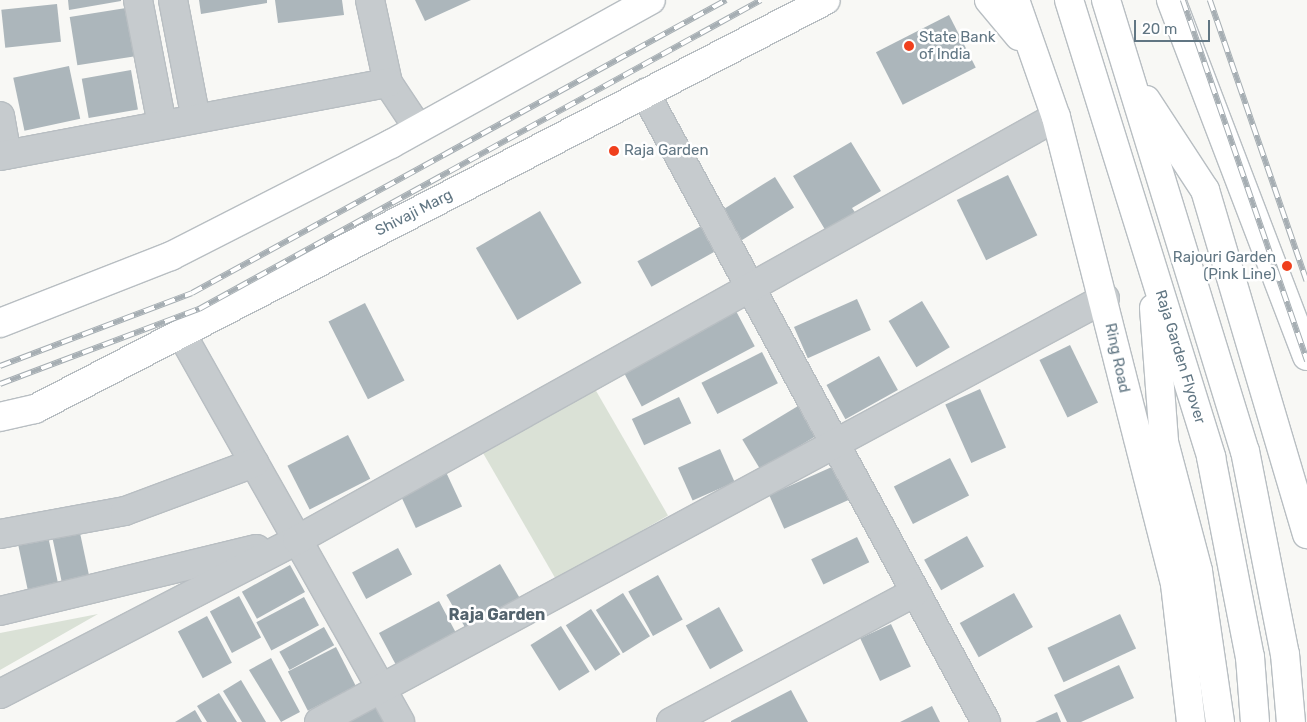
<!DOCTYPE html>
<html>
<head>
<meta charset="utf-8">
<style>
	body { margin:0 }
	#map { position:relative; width:1307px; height:722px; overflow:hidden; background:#f8f8f5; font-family:Rubik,sans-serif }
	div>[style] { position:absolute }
	.green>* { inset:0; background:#dae1d6; transform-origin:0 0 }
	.building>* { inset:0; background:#acb6bb; transform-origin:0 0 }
	.roads { filter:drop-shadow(1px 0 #b8bec2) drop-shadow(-1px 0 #b8bec2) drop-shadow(0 1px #b8bec2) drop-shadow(0 -1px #b8bec2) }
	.minor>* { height:28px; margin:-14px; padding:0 14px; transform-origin:14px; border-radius:14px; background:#c6cbce }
	.secondary>* { height:28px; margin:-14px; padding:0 14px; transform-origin:14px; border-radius:14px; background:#fff }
	.primary>* { height:28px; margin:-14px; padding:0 14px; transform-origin:14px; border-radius:14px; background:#fff }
	.rail>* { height:5.5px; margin-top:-2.75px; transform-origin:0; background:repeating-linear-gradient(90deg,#fff 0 11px,#a6aeb3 0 22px); box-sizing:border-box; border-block:1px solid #a6aeb3 }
	.dots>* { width:14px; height:14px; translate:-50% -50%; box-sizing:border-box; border:2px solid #fff; border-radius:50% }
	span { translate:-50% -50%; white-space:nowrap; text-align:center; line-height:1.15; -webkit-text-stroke:5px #fff; paint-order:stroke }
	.poi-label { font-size:15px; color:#617683 }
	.left { translate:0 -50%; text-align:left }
	.right { translate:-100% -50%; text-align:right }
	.street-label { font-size:15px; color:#617683 }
	.neighbourhood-label { font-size:16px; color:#53636d; font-weight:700 }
	.scale { position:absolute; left:1134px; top:20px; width:76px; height:22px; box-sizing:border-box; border:2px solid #617683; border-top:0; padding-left:6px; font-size:15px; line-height:18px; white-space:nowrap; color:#617683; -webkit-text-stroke:4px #fff; paint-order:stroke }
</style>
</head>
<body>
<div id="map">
	<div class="green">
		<div style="left:595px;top:389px;width:146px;height:129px;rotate:60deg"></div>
		<div style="clip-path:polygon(98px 614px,0 670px,0 633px)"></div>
	</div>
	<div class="building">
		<div style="clip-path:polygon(68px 0,121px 0,121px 1px,69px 10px)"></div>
		<div style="clip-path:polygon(199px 0,267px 0,267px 3px,201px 14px)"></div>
		<div style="clip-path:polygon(275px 0,342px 0,344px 15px,278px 23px)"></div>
		<div style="clip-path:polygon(415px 0,471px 0,425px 21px)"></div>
		<div style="left:57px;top:4px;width:38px;height:56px;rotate:84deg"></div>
		<div style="left:126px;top:8px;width:49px;height:57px;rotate:81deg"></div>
		<div style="left:949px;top:15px;width:59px;height:82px;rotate:63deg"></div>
		<div style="left:69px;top:66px;width:54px;height:57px;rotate:78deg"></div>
		<div style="left:131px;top:70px;width:40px;height:50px;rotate:80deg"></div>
		<div style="clip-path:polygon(851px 142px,881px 191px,852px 208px,857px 215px,827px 233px,793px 176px)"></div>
		<div style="left:1008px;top:175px;width:67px;height:57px;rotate:64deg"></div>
		<div style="left:775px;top:177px;width:36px;height:64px;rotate:58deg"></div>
		<div style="left:540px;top:211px;width:83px;height:74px;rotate:60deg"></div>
		<div style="left:703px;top:225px;width:29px;height:75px;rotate:61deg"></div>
		<div style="left:857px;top:299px;width:34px;height:69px;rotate:66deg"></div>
		<div style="left:922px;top:301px;width:54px;height:39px;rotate:59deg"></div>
		<div style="left:365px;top:303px;width:87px;height:41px;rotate:63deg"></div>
		<div style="left:736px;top:311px;width:40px;height:128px;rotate:62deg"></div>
		<div style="left:1070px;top:345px;width:64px;height:34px;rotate:64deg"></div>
		<div style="left:762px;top:352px;width:35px;height:68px;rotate:63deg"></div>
		<div style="left:879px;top:356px;width:39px;height:60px;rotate:61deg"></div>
		<div style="left:980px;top:389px;width:64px;height:38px;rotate:66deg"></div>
		<div style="left:679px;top:397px;width:29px;height:52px;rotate:65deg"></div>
		<div style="left:798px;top:406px;width:35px;height:65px;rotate:59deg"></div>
		<div style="left:348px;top:435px;width:49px;height:68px;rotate:63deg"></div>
		<div style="left:720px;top:449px;width:36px;height:46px;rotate:66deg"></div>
		<div style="left:950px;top:458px;width:42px;height:63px;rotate:63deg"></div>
		<div style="left:834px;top:466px;width:37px;height:71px;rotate:66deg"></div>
		<div style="left:446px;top:472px;width:38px;height:51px;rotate:65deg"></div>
		<div style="left:80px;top:533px;width:54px;height:28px;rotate:78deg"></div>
		<div style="left:48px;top:536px;width:54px;height:31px;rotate:78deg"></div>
		<div style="left:967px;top:536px;width:35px;height:49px;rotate:61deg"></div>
		<div style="left:857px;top:537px;width:28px;height:51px;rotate:64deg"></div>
		<div style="left:398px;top:548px;width:30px;height:52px;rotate:62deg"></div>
		<div style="left:500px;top:564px;width:42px;height:62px;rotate:60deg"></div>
		<div style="left:290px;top:565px;width:31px;height:55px;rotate:61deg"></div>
		<div style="left:658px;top:575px;width:51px;height:34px;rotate:61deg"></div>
		<div style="left:623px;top:593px;width:51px;height:32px;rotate:58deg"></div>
		<div style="left:1014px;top:593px;width:39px;height:62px;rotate:61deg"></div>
		<div style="left:239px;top:596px;width:47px;height:33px;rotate:62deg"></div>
		<div style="left:304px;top:597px;width:32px;height:54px;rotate:62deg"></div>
		<div style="left:439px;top:601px;width:40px;height:68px;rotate:62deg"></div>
		<div style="left:719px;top:607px;width:50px;height:38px;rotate:61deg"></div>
		<div style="left:591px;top:609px;width:54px;height:30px;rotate:57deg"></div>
		<div style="left:1120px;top:614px;width:38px;height:80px;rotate:65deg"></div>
		<div style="left:207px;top:616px;width:53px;height:33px;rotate:62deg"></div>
		<div style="left:891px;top:624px;width:47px;height:34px;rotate:65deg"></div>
		<div style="left:561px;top:626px;width:54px;height:36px;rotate:58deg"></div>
		<div style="left:324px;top:627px;width:21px;height:51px;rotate:61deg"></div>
		<div style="left:336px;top:647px;width:44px;height:54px;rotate:63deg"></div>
		<div style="clip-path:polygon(271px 658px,300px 712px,281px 722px,249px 670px)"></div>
		<div style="clip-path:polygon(1119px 665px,1134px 698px,1081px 722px,1067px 722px,1054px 695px)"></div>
		<div style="clip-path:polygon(241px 680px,266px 722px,242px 722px,223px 691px)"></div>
		<div style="clip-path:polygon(791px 690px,808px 722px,731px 722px,731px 721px)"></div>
		<div style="clip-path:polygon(219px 693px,237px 722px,207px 722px,197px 706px)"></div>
		<div style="clip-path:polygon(376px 706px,384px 722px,343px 722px)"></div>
		<div style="clip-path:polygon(932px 706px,940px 722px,900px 722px)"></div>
		<div style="clip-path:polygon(195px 710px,202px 722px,175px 722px)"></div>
		<div style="clip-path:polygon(1057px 712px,1061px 722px,1035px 722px)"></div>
	</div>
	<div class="roads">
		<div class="minor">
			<div style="left:138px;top:0;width:127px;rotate:79.1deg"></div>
			<div style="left:173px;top:0;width:121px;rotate:79.1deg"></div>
			<div style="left:370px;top:0;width:85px;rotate:77.8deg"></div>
			<div style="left:388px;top:83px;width:54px;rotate:56.3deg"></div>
			<div style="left:645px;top:93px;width:715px;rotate:61.54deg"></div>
			<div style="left:0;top:116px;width:39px;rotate:80deg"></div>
			<div style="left:0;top:156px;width:395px;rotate:-10.7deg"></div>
			<div style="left:181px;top:333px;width:446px;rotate:60.6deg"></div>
			<div style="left:0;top:534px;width:127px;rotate:-10.4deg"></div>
			<div style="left:125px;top:511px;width:138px;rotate:-20.4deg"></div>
			<div style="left:0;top:611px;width:264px;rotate:-13.6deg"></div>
			<div style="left:0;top:694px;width:335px;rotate:-27.4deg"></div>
			<div style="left:297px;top:540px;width:869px;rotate:-29.13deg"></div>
			<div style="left:319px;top:722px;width:893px;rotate:-28.34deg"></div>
			<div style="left:671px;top:722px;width:276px;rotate:-28deg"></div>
		</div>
		<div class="secondary">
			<div style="left:989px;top:0;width:47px;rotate:50.2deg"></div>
			<div style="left:1015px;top:0;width:124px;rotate:70.7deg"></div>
			<div style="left:1056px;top:117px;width:482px;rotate:75.7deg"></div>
			<div style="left:1175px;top:584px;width:139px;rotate:83.4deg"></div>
			<div style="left:1171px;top:0;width:381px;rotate:69.1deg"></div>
			<div style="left:0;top:323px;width:184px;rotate:-21.4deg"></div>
			<div style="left:171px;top:256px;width:247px;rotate:-27deg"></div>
			<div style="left:391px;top:144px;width:297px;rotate:-29deg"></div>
			<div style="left:0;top:417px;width:36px;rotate:-13deg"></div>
			<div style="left:35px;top:409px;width:890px;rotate:-27.34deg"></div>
		</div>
		<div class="primary">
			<div style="left:1069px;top:0;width:479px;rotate:72.7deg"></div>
			<div style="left:1211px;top:457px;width:204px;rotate:79deg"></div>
			<div style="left:1250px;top:657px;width:65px;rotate:85.6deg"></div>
			<div style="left:1106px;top:0;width:472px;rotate:72.9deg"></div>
			<div style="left:1245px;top:451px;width:207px;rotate:78.9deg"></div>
			<div style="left:1285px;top:654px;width:68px;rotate:85deg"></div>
			<div style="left:1146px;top:100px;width:108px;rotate:56.8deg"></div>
			<div style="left:1205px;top:190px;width:359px;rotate:73.5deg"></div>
			<div style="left:1154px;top:308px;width:134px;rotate:85.7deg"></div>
			<div style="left:1164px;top:442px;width:133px;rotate:75.2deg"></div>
			<div style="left:1198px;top:571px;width:153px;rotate:81.7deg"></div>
		</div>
	</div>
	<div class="rail">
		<div style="left:1183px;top:0;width:382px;rotate:71deg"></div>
		<div style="left:1210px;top:0;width:297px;rotate:71deg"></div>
		<div style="left:0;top:366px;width:205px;rotate:-20.8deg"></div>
		<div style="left:192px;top:293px;width:609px;rotate:-28.75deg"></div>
		<div style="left:0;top:384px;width:213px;rotate:-20.7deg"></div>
		<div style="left:199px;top:309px;width:641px;rotate:-28.8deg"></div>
	</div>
	<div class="dots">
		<div style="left:909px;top:46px;background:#f0401d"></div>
		<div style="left:614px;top:151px;background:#f0401d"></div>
		<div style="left:1287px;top:266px;background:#f0401d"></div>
	</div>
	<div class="poi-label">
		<span class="left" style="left:919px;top:46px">State Bank<br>of India</span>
		<span class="left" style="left:624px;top:151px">Raja Garden</span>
		<span class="right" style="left:1276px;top:266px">Rajouri Garden<br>(Pink Line)</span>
	</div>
	<div class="street-label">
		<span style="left:414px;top:213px;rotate:-27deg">Shivaji Marg</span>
		<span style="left:1180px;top:357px;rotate:73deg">Raja Garden Flyover</span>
		<span style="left:1117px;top:358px;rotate:78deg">Ring Road</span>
	</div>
	<div class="neighbourhood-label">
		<span style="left:497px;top:615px">Raja Garden</span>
	</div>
	<div class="scale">20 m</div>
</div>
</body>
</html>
